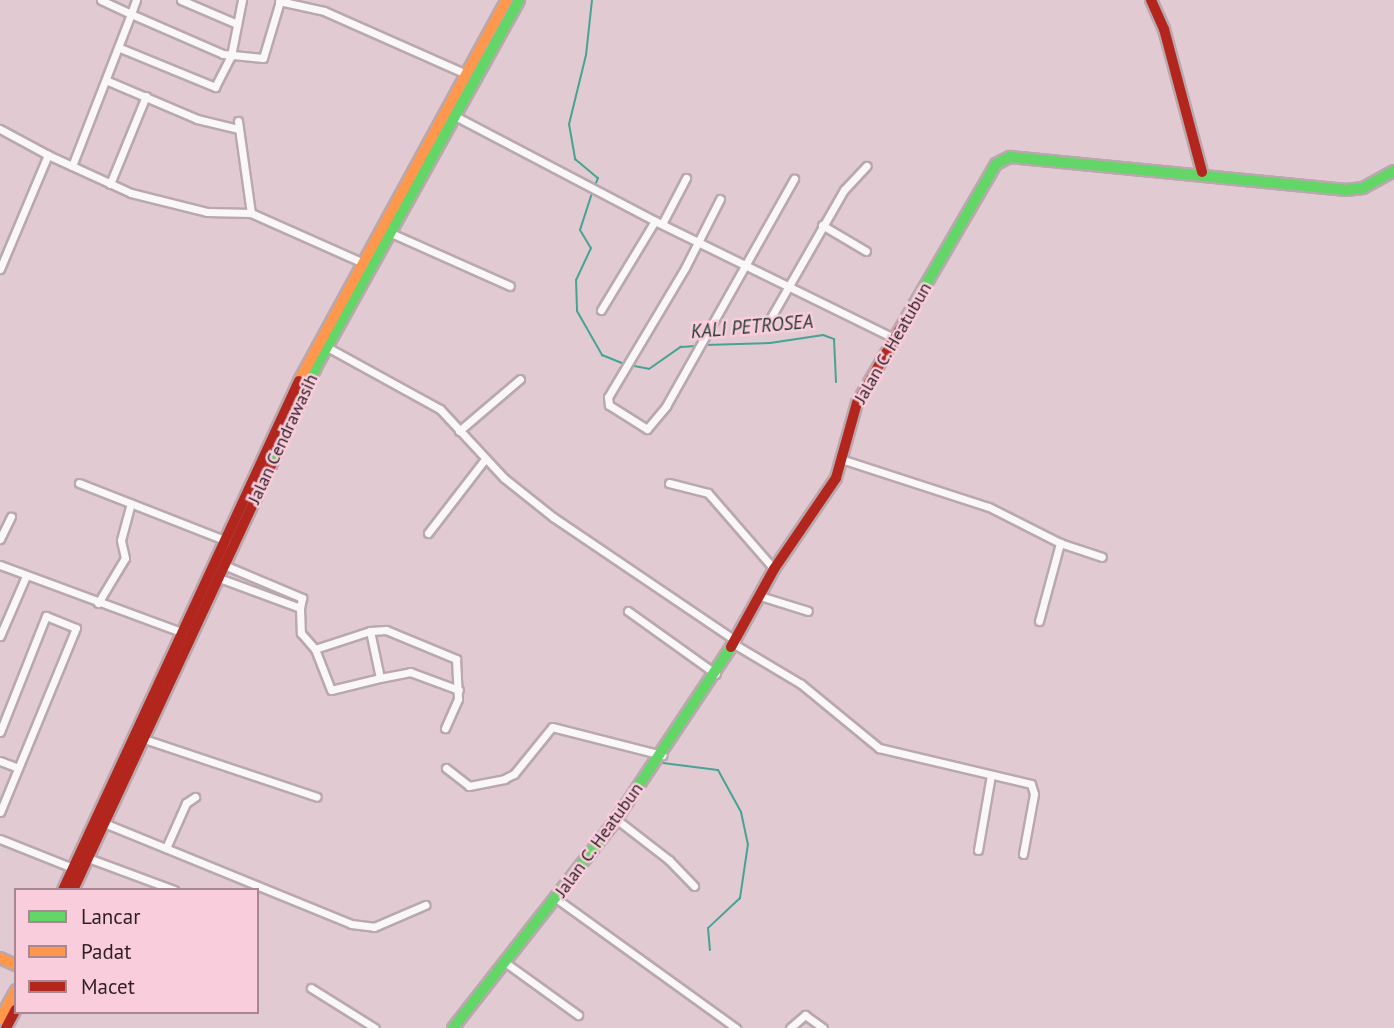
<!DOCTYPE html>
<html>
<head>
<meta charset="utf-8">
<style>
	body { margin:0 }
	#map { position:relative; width:1394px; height:1028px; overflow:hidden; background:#e1cad2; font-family:"PT Sans",sans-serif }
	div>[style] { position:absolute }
	.stream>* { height:2px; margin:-1px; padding:0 1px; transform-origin:1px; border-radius:1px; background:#47a394 }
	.roads { filter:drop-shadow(2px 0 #b9a8ae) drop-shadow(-2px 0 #b9a8ae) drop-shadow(0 2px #b9a8ae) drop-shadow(0 -2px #b9a8ae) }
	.street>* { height:7px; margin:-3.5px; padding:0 3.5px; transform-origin:3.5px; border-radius:3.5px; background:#faf7f8 }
	.fast>* { height:10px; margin:-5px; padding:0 5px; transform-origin:5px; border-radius:5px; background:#63d668 }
	.slow>* { height:10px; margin:-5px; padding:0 5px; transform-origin:5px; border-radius:5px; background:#ff974d }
	.jam>* { height:10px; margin:-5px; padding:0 5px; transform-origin:5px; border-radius:5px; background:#b3261e }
	span { translate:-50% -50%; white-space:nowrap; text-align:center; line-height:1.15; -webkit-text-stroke:5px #f9cddc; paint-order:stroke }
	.street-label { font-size:18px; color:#2f1f25 }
	.water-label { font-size:19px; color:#213a33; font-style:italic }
	.legend { position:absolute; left:14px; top:888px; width:245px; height:126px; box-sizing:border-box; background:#f9cddc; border:2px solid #a88793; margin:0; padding:9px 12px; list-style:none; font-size:21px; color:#2f1f25 }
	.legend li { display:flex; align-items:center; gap:14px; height:35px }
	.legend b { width:35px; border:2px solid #a88793 }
</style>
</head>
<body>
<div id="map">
	<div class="stream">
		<div style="left:592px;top:0;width:55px;rotate:96.2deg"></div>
		<div style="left:586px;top:55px;width:71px;rotate:103.8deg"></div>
		<div style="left:569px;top:124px;width:36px;rotate:80deg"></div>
		<div style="left:575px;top:159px;width:30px;rotate:40deg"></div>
		<div style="left:598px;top:178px;width:11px;rotate:112deg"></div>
		<div style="left:592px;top:193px;width:39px;rotate:108deg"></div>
		<div style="left:580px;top:230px;width:21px;rotate:59deg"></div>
		<div style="left:591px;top:248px;width:35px;rotate:115deg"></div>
		<div style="left:576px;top:280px;width:31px;rotate:88deg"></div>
		<div style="left:577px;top:311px;width:51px;rotate:60.4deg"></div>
		<div style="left:602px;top:355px;width:24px;rotate:22deg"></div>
		<div style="left:705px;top:345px;width:65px;rotate:-1.8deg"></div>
		<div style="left:770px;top:343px;width:54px;rotate:-8.6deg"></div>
		<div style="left:823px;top:335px;width:12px;rotate:20deg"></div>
		<div style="left:834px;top:339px;width:43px;rotate:87.3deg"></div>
		<div style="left:629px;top:365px;width:20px;rotate:11deg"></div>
		<div style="left:649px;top:369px;width:39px;rotate:-35deg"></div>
		<div style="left:681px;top:347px;width:15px;rotate:-4deg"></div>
		<div style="left:663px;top:763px;width:55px;rotate:7.3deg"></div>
		<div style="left:718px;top:770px;width:48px;rotate:61.3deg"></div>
		<div style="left:741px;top:812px;width:33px;rotate:78deg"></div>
		<div style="left:748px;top:844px;width:55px;rotate:98.4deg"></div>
		<div style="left:740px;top:898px;width:44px;rotate:136.8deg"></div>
		<div style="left:708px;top:928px;width:22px;rotate:85deg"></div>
	</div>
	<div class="roads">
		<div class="street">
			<div style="left:136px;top:0;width:15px;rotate:110deg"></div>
			<div style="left:131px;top:14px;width:100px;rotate:23.5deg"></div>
			<div style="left:223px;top:54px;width:40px;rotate:5.7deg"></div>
			<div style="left:263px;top:58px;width:59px;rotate:-73.4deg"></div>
			<div style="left:181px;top:0;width:61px;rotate:23.2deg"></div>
			<div style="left:279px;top:1px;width:46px;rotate:12.5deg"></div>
			<div style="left:324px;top:11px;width:155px;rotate:23.9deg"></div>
			<div style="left:120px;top:48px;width:103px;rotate:22.3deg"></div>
			<div style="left:215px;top:87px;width:35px;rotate:-63deg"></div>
			<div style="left:231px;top:56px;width:57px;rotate:-78.9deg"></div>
			<div style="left:108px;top:81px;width:97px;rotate:23.1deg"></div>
			<div style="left:197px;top:119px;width:42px;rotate:13.7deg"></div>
			<div style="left:455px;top:116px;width:226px;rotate:27.7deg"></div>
			<div style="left:655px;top:221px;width:266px;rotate:26.1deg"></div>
			<div style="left:238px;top:121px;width:93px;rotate:82deg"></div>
			<div style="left:0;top:129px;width:55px;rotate:28.4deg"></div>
			<div style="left:72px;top:166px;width:163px;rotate:-68.8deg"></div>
			<div style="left:131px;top:14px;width:33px;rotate:-155deg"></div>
			<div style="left:110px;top:184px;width:95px;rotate:-67.8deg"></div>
			<div style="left:720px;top:199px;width:77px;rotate:116.9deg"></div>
			<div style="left:685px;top:268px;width:150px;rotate:120.8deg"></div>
			<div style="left:608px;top:397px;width:8px;rotate:83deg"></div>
			<div style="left:609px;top:405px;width:45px;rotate:32.3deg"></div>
			<div style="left:647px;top:429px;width:30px;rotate:-50deg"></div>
			<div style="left:666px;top:406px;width:261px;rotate:-60.6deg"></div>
			<div style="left:662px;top:224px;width:52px;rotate:-62.4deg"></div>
			<div style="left:822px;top:225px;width:51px;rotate:30.6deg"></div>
			<div style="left:391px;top:233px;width:130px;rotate:24deg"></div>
			<div style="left:0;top:269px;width:124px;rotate:-67.2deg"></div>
			<div style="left:48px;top:155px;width:91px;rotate:24.6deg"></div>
			<div style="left:131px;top:193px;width:78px;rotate:14deg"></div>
			<div style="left:207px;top:212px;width:44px;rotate:1.3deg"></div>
			<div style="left:251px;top:213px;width:120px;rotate:24deg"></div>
			<div style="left:601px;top:310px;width:104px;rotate:-58.8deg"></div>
			<div style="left:766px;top:326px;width:157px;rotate:-60.2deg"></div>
			<div style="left:844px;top:190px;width:33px;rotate:-47deg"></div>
			<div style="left:327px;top:347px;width:129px;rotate:28.8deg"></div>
			<div style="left:440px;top:409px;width:94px;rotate:47.2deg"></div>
			<div style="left:504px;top:478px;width:63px;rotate:38.5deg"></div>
			<div style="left:553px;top:517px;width:221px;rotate:34.1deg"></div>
			<div style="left:459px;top:431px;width:80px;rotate:-40.4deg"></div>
			<div style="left:844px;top:460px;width:152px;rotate:18deg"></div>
			<div style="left:989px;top:507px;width:80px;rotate:26.9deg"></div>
			<div style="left:1060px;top:543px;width:44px;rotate:18.4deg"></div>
			<div style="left:79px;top:483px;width:159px;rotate:21.4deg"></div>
			<div style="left:669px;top:483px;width:40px;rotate:14.4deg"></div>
			<div style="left:708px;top:493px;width:101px;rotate:49deg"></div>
			<div style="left:428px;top:533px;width:93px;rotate:-52.4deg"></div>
			<div style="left:0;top:539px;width:25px;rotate:-64deg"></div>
			<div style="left:0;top:565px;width:196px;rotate:20.3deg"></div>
			<div style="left:224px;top:565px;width:85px;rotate:22.9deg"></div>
			<div style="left:302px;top:598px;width:10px;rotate:101deg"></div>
			<div style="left:219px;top:578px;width:86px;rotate:20.3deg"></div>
			<div style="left:300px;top:608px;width:25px;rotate:88deg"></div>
			<div style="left:301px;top:633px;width:21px;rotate:49deg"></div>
			<div style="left:315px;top:649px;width:44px;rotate:68.7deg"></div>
			<div style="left:331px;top:690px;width:50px;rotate:-13.8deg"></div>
			<div style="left:380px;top:678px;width:48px;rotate:-102deg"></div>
			<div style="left:370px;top:631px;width:58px;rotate:161.9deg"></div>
			<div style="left:760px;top:596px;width:50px;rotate:17.4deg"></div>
			<div style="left:98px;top:603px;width:52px;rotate:-59deg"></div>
			<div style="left:125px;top:558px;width:18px;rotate:-103deg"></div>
			<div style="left:121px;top:540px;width:38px;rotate:-75deg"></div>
			<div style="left:628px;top:611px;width:108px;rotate:35.6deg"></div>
			<div style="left:1039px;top:621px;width:81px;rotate:-74.9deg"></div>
			<div style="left:370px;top:631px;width:16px;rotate:-4deg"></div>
			<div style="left:386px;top:630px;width:76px;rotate:22.5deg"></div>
			<div style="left:456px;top:659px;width:40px;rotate:87.1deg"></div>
			<div style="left:458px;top:699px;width:32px;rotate:114deg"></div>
			<div style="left:0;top:636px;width:65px;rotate:-66.6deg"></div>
			<div style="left:734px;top:644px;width:78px;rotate:30.8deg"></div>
			<div style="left:801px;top:684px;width:101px;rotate:39.4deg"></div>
			<div style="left:879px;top:748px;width:156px;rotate:13.3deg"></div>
			<div style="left:1031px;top:784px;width:10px;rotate:73deg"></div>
			<div style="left:1034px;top:794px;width:61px;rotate:100.4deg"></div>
			<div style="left:380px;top:678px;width:31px;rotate:-11deg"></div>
			<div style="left:410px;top:672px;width:52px;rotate:20.2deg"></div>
			<div style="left:0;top:732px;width:125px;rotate:-68.4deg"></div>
			<div style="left:46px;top:616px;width:32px;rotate:22deg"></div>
			<div style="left:76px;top:628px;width:199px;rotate:112.4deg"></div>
			<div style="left:144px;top:739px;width:182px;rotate:18.5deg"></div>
			<div style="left:0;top:761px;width:19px;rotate:21deg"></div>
			<div style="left:446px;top:768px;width:29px;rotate:38deg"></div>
			<div style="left:469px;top:786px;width:36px;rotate:-11deg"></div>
			<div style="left:504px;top:779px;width:11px;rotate:-27deg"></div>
			<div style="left:514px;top:774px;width:60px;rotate:-51deg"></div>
			<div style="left:552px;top:727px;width:114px;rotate:14.3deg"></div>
			<div style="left:616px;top:819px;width:67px;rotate:37.7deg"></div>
			<div style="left:669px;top:860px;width:36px;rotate:46deg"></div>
			<div style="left:104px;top:823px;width:267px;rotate:22.2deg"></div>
			<div style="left:351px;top:924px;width:23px;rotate:7deg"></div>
			<div style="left:374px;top:927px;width:56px;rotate:-23.3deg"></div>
			<div style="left:0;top:839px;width:79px;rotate:21.7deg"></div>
			<div style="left:166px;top:848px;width:49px;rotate:-66deg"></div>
			<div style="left:186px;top:803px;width:11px;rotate:-34deg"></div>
			<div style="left:978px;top:850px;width:76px;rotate:-80.2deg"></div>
			<div style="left:88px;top:858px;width:92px;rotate:20.4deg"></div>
			<div style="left:557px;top:899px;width:221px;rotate:35.8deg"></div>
			<div style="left:506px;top:963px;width:89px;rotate:35.8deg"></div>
			<div style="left:311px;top:988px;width:75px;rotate:32deg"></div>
			<div style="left:790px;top:1028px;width:20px;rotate:-41deg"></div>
			<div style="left:805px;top:1015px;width:22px;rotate:36deg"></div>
		</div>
		<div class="fast">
			<div style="left:907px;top:317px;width:177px;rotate:-59.8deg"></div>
			<div style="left:996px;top:164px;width:16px;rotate:-27deg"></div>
			<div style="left:1010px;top:157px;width:338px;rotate:5.6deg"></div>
			<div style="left:1346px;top:190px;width:17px;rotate:-7deg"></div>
			<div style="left:1363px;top:188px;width:35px;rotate:-29deg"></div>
			<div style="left:271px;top:465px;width:110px;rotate:-65.3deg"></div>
			<div style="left:317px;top:365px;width:417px;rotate:-61deg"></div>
			<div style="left:453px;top:1028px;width:259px;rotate:-51.9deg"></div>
			<div style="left:613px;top:824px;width:213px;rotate:-56.3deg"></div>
		</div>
		<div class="slow">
			<div style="left:299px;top:381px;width:434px;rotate:-61.4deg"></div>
			<div style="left:0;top:958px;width:17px;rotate:24deg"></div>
			<div style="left:0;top:1019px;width:33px;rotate:-61deg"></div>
		</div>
		<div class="jam">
			<div style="left:1151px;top:0;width:32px;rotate:66deg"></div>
			<div style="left:1164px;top:29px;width:148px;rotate:75.1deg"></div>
			<div style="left:731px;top:647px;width:89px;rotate:-61.1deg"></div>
			<div style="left:774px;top:569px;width:110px;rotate:-55.7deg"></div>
			<div style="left:836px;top:478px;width:78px;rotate:-74.4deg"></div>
			<div style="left:857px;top:403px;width:99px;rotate:-59.8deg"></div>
			<div style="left:63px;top:890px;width:561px;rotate:-65.13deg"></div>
			<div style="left:73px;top:890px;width:469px;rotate:-65deg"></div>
			<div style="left:6px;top:1028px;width:21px;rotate:-62deg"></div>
		</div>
	</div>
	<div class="street-label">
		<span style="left:893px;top:343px;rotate:-60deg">Jalan C. Heatubun</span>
		<span style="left:283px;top:439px;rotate:-65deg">Jalan Cendrawasih</span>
		<span style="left:599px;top:840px;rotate:-54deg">Jalan C. Heatubun</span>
	</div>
	<div class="water-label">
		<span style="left:752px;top:327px;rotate:-5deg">KALI PETROSEA</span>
	</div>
	<ul class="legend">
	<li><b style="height:9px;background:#63d668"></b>Lancar</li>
	<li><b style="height:9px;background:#ff974d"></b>Padat</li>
	<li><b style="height:9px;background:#b3261e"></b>Macet</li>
	</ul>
</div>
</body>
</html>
